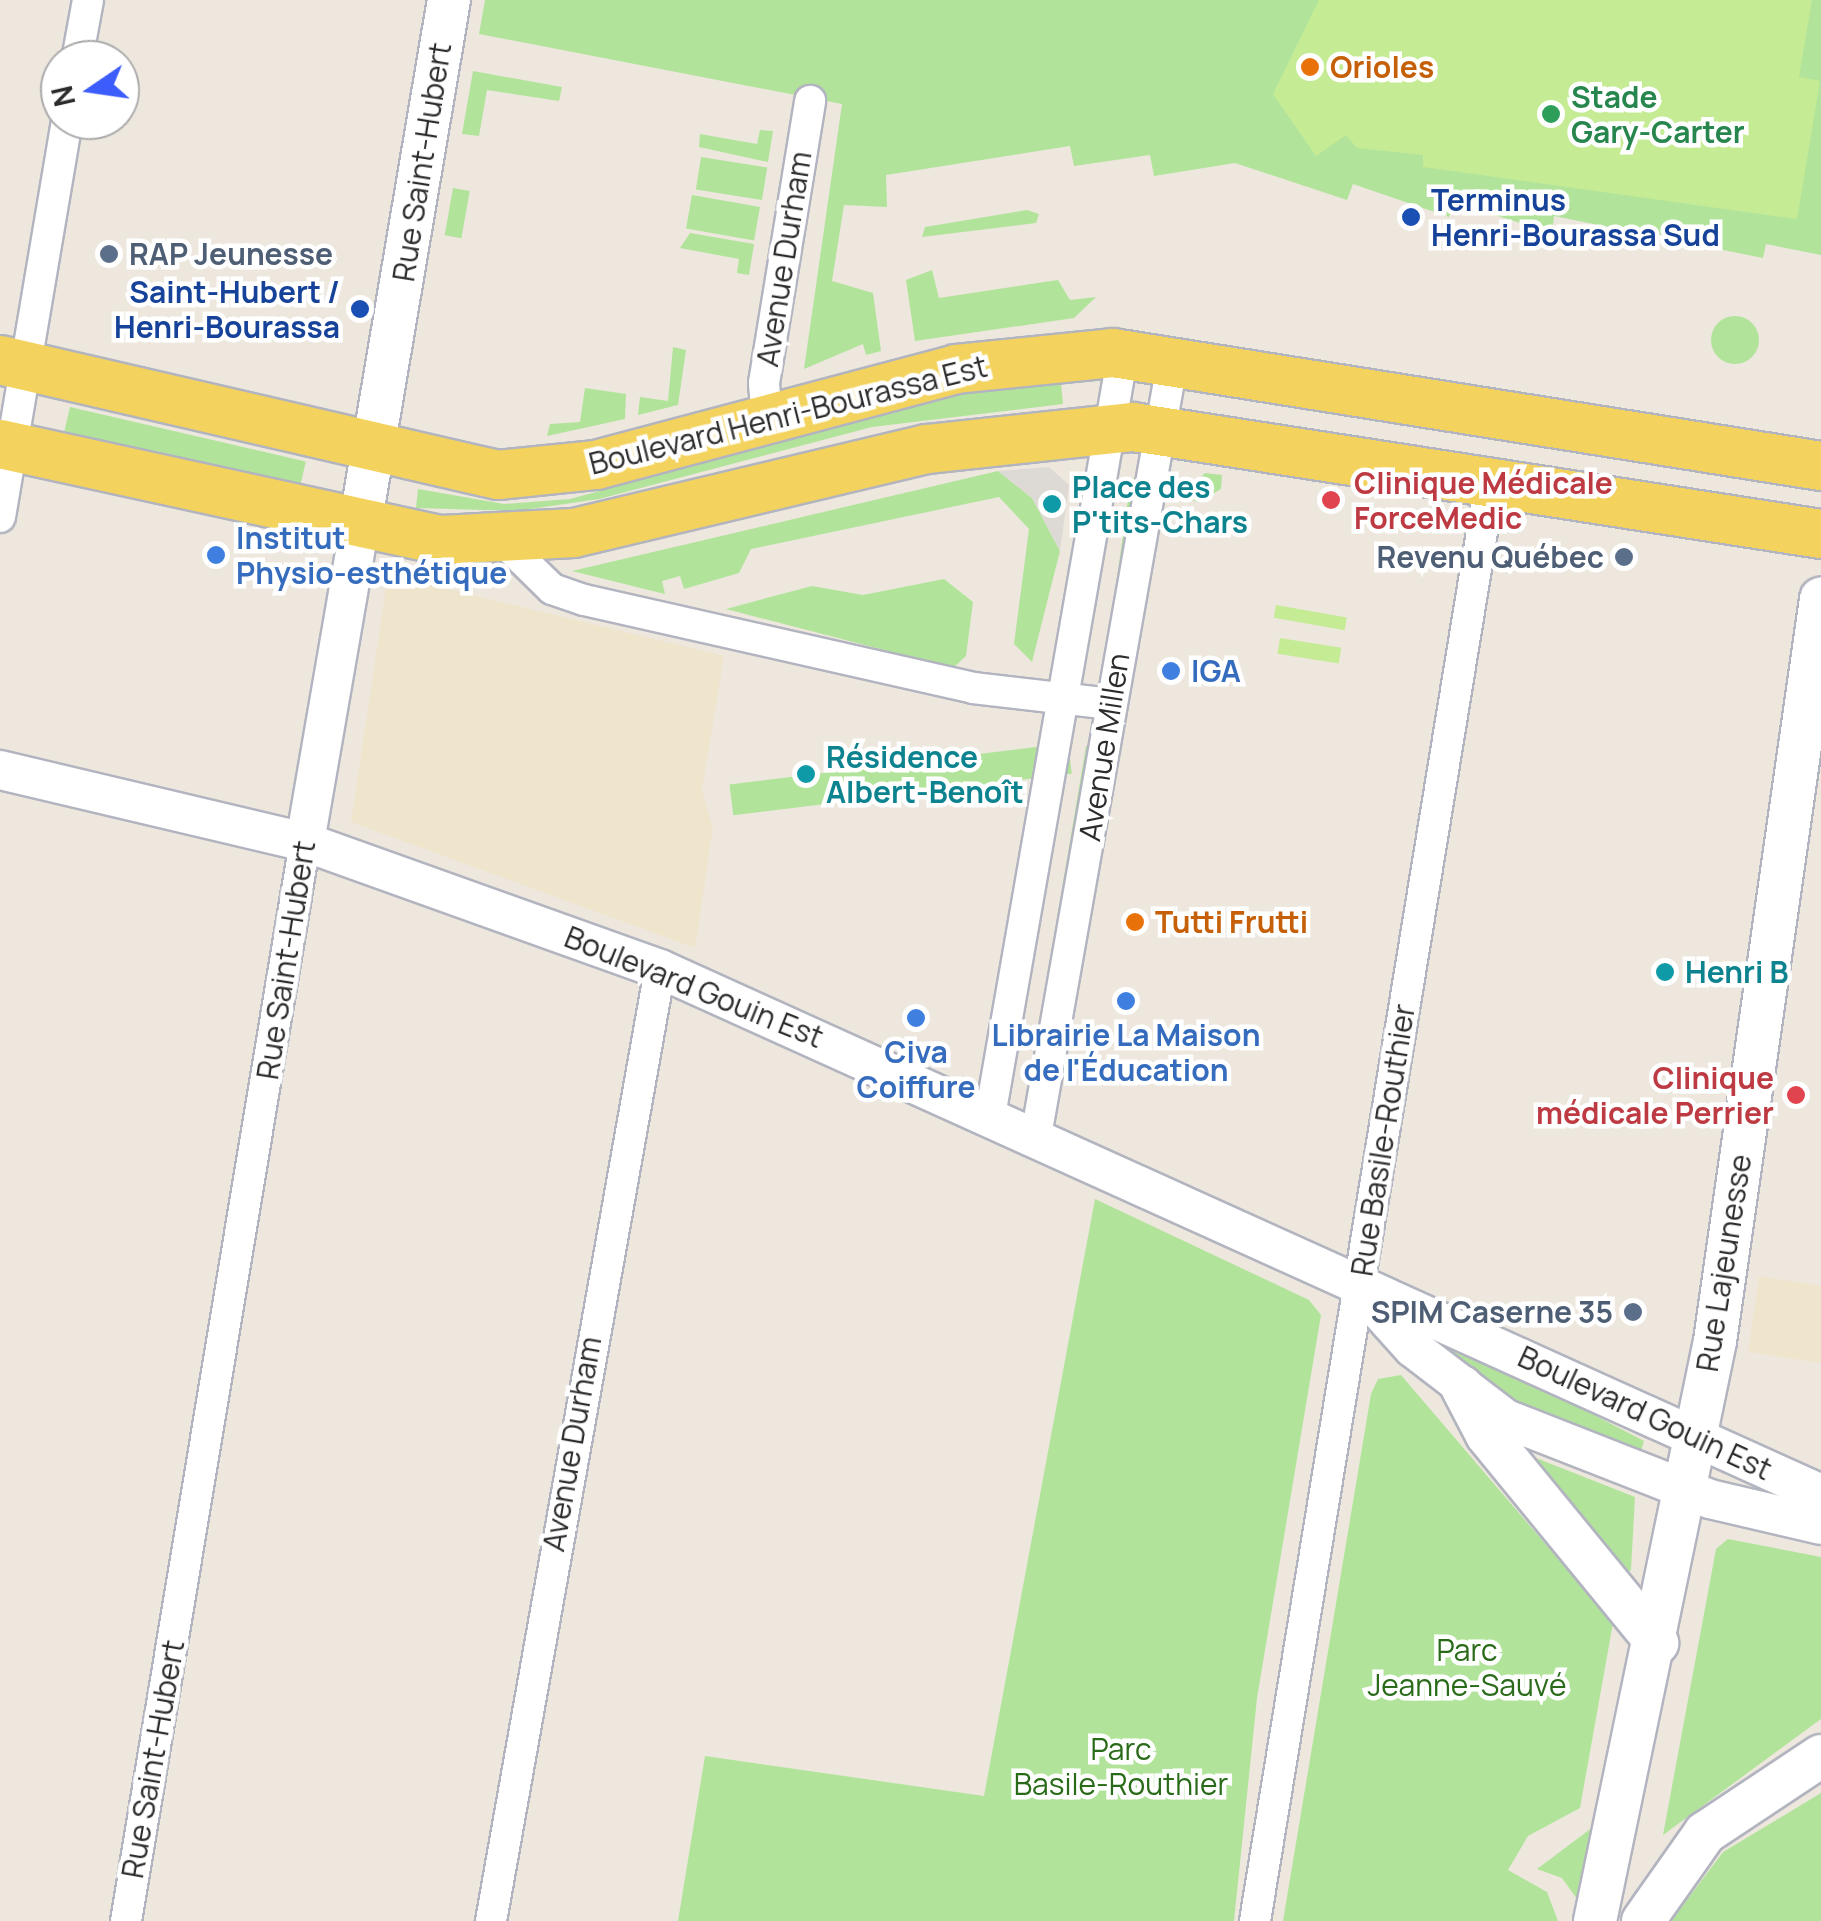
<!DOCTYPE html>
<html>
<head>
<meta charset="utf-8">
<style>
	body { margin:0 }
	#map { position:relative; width:1821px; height:1921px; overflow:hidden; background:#ede7de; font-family:Manrope,sans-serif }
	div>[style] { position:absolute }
	.education>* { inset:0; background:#efe5cd }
	.green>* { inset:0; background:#b1e49a; transform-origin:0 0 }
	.round { border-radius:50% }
	.pitch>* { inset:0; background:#c5ec95; transform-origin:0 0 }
	.plaza>* { inset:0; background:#dddad5 }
	.roads { filter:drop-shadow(2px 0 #b2b4bf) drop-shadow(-2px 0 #b2b4bf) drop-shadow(0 2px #b2b4bf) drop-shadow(0 -2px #b2b4bf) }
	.minor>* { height:30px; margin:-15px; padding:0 15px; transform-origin:15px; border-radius:15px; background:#fff }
	.tertiary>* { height:38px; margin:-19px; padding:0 19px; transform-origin:19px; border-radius:19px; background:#fff }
	.secondary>* { height:42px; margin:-21px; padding:0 21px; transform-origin:21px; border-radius:21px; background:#fff }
	.primary>* { height:48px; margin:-24px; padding:0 24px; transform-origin:24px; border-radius:24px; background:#f3d35d }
	.dots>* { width:28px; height:28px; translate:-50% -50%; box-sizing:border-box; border:5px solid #fff; border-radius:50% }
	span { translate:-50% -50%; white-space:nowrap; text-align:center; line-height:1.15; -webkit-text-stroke:9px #fff; paint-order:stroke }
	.food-label { font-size:30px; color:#c56008; font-weight:700 }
	.left { translate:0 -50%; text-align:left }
	.leisure-label { font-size:30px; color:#27864d; font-weight:700 }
	.street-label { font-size:30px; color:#2c2c2c }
	.transit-label { font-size:30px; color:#164399; font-weight:700 }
	.right { translate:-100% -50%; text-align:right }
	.service-label { font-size:30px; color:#4e5e75; font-weight:700 }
	.health-label { font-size:30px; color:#be3a42; font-weight:700 }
	.culture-label { font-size:30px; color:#0d838f; font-weight:700 }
	.shop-label { font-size:30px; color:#366cbe; font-weight:700 }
	.park-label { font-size:30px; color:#296b19 }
	.north { position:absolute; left:40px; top:40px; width:100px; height:100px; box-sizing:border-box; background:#fff; border:2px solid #ababab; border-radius:50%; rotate:257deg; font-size:28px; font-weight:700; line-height:40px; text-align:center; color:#2c2c2c }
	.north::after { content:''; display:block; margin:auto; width:35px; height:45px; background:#3c5cfc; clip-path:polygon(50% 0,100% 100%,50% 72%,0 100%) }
</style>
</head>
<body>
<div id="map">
	<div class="education">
		<div style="clip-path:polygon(395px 576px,724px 656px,702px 790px,713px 828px,695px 948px,351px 822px,386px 587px)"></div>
		<div style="clip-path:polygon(1759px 1276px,1821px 1286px,1821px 1363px,1748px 1352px)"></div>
	</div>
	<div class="green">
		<div style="clip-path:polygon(485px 0,1821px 0,1821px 255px,1766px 244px,1763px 258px,1554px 216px,1552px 233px,1454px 202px,1449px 217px,1353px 184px,1347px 200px,1235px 163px,1154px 176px,1150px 155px,1074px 166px,1070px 146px,886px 175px,887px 207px,844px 205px,832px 281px,873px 293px,881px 351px,866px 355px,863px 344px,804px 369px,842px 104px,479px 34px)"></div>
		<div style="clip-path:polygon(473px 71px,562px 87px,559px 101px,487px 90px,479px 136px,462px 134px)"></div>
		<div style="clip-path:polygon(760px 130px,773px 131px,768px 162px,699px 147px,700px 134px,757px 144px)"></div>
		<div style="left:701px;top:157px;width:67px;height:33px;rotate:9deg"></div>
		<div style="left:453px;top:188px;width:17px;height:48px;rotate:10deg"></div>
		<div style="left:692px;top:195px;width:69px;height:34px;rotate:10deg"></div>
		<div style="clip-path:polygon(1027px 210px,1039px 214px,1036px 223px,922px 237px,925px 227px)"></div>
		<div style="clip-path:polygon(690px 233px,754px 244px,749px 275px,737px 273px,739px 259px,680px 248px)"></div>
		<div style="clip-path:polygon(932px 270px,939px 298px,1058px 280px,1070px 300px,1096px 297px,1074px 318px,915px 341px,906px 280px)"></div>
		<div class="round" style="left:1711px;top:316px;width:48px;height:48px"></div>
		<div style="clip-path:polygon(673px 347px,686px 350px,678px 405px,638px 415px,640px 397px,668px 401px)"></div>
		<div style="clip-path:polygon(1061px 383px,1063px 404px,872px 427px,599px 499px,517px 511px,416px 508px,418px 489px,504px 504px,570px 499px,949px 396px)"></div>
		<div style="clip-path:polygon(585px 388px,626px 394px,625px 419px,547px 436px,550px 424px,580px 422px)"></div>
		<div style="left:70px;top:407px;width:242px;height:25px;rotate:13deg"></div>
		<div style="clip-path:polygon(998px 471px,1032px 498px,1060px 551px,1032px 662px,1014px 644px,1029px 529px,999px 497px,751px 549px,739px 573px,684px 589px,680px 576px,662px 581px,665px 594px,572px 571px)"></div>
		<div style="clip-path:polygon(1205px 473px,1222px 475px,1221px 489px,1199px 502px,1178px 497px)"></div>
		<div style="left:1131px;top:478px;width:7px;height:174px;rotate:8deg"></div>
		<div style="clip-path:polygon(944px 579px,973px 602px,966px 656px,953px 668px,726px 609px,812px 586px,863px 595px)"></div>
		<div style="left:1068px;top:743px;width:31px;height:341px;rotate:83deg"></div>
		<div style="clip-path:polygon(1086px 746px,1093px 747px,1034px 1074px,1031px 1073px)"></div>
		<div style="clip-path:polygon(1095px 1199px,1309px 1300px,1321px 1315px,1257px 1698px,1234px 1921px,678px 1921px,705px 1756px,984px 1796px)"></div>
		<div style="clip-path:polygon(1433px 1331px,1644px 1441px,1638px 1461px,1521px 1413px,1426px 1342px)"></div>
		<div style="clip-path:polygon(1401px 1375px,1613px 1623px,1580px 1808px,1528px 1836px,1508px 1870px,1547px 1892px,1558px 1921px,1283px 1921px,1371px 1394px,1378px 1379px)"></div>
		<div style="clip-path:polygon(1536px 1458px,1635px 1497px,1631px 1570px,1623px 1575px)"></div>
		<div style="clip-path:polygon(1728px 1539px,1821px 1557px,1821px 1719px,1663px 1835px,1716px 1549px)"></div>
		<div style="clip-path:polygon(1821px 1793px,1821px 1921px,1671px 1921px,1723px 1852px)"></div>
		<div style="clip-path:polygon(1597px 1824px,1580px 1903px,1562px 1878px,1537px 1869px)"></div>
	</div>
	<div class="pitch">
		<div style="clip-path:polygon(1319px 0,1812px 0,1799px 77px,1820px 81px,1797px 219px,1423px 167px,1423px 155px,1357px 148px,1346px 135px,1316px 156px,1273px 94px)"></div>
		<div style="left:1276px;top:605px;width:72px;height:13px;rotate:10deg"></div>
		<div style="left:1280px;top:638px;width:62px;height:16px;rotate:9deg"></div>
	</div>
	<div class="plaza">
		<div style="clip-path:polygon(1049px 467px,1069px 485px,1060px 551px,1032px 498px,998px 471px)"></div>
	</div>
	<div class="roads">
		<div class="minor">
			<div style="left:77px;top:60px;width:61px;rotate:-79.6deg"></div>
			<div style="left:767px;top:418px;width:35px;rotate:-95deg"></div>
			<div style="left:764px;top:383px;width:286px;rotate:-80.7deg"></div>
			<div style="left:0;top:517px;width:403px;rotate:-80.4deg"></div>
			<div style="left:502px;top:540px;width:70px;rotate:44.4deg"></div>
			<div style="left:552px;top:589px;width:34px;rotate:19deg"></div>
			<div style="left:584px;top:600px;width:399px;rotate:12.7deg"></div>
			<div style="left:973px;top:688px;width:139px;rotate:6.6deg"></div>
			<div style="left:990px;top:1116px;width:775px;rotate:-80.11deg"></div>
			<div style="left:1036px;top:1136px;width:790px;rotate:-80.01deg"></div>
			<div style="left:126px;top:1921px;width:1094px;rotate:-80.58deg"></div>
			<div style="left:491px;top:1921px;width:967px;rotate:-79.93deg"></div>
			<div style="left:1255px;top:1921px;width:1463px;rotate:-80.72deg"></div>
		</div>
		<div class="tertiary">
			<div style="left:0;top:770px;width:313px;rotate:13.3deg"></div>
			<div style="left:305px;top:842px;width:377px;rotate:19.7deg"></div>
			<div style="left:660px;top:969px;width:1274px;rotate:24.33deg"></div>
			<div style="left:305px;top:842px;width:322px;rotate:-80.2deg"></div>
			<div style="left:1360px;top:1289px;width:79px;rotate:48.1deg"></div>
			<div style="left:1413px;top:1348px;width:117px;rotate:37.4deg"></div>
			<div style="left:1506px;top:1419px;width:219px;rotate:21.4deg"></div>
			<div style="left:1710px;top:1499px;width:114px;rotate:13.2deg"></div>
		</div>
		<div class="secondary">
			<div style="left:360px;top:525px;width:532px;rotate:-80.38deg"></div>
			<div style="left:1462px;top:1387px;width:54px;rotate:62.5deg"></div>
			<div style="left:1487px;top:1435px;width:269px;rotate:50.7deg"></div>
			<div style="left:1595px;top:1921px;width:592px;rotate:-78.31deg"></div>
			<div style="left:1715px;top:1341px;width:750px;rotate:-81.87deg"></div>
			<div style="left:1643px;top:1921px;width:108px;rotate:-54.8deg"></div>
			<div style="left:1705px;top:1833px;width:139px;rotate:-33.6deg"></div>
		</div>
		<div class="primary">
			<div style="left:0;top:360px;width:511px;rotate:13deg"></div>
			<div style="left:498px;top:475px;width:99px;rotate:-5.8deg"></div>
			<div style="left:596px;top:465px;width:373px;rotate:-14.9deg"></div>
			<div style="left:956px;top:369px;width:158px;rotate:-5.8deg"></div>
			<div style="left:1113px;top:353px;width:717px;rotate:9.07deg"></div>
			<div style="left:0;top:444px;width:451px;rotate:12.3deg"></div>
			<div style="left:441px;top:540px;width:133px;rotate:-3deg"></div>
			<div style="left:574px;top:533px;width:363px;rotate:-13.4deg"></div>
			<div style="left:927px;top:449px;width:207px;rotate:-6.1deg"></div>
			<div style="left:1133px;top:427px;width:696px;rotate:8.84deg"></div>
		</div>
	</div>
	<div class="dots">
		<div style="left:1310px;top:67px;background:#e8710a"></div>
		<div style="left:1551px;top:114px;background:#2e9e5b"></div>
		<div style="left:1411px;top:217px;background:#1a4fb4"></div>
		<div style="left:109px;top:254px;background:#5c6f8a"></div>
		<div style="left:360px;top:309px;background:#1a4fb4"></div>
		<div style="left:1331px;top:500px;background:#e0444e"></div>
		<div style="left:1052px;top:504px;background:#0f9aa8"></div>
		<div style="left:216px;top:555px;background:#3f7fe0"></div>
		<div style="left:1624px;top:557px;background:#5c6f8a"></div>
		<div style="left:1171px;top:671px;background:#3f7fe0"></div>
		<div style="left:806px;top:774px;background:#0f9aa8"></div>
		<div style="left:1135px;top:922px;background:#e8710a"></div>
		<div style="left:1665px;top:972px;background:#0f9aa8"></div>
		<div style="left:1126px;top:1001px;background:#3f7fe0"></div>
		<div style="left:916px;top:1018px;background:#3f7fe0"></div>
		<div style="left:1796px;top:1095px;background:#e0444e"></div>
		<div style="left:1633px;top:1312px;background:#5c6f8a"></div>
	</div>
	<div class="food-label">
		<span class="left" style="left:1330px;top:67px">Orioles</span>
		<span class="left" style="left:1155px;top:922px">Tutti Frutti</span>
	</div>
	<div class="leisure-label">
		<span class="left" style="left:1571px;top:114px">Stade<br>Gary-Carter</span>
	</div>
	<div class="street-label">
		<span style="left:422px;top:162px;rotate:-81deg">Rue Saint-Hubert</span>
		<span style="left:784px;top:259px;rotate:-81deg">Avenue Durham</span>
		<span style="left:788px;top:415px;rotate:-14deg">Boulevard Henri-Bourassa Est</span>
		<span style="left:1104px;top:747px;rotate:-81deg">Avenue Millen</span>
		<span style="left:286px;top:960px;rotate:-81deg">Rue Saint-Hubert</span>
		<span style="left:694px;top:987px;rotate:22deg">Boulevard Gouin Est</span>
		<span style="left:1383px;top:1140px;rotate:-81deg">Rue Basile-Routhier</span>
		<span style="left:1724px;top:1263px;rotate:-81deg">Rue Lajeunesse</span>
		<span style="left:1645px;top:1413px;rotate:25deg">Boulevard Gouin Est</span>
		<span style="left:572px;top:1444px;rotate:-80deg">Avenue Durham</span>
		<span style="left:153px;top:1759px;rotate:-80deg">Rue Saint-Hubert</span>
	</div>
	<div class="transit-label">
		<span class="left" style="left:1431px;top:217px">Terminus<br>Henri-Bourassa Sud</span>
		<span class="right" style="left:340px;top:309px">Saint-Hubert /<br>Henri-Bourassa</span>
	</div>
	<div class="service-label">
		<span class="left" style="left:129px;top:254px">RAP Jeunesse</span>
		<span class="right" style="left:1604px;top:557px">Revenu Québec</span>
		<span class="right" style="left:1613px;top:1312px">SPIM Caserne 35</span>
	</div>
	<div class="health-label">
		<span class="left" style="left:1354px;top:500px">Clinique Médicale<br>ForceMedic</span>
		<span class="right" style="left:1774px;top:1095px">Clinique<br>médicale Perrier</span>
	</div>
	<div class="culture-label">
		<span class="left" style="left:1072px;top:504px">Place des<br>P'tits-Chars</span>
		<span class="left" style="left:826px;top:774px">Résidence<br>Albert-Benoît</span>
		<span class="left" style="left:1685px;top:972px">Henri B</span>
	</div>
	<div class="shop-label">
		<span class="left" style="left:236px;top:555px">Institut<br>Physio-esthétique</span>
		<span class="left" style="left:1191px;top:671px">IGA</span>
		<span style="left:1126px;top:1052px">Librairie La Maison<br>de l'Éducation</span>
		<span style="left:916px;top:1069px">Civa<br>Coiffure</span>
	</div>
	<div class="park-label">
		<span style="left:1467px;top:1667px">Parc<br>Jeanne-Sauvé</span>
		<span style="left:1121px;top:1766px">Parc<br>Basile-Routhier</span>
	</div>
	<div class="north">N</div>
</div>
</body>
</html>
